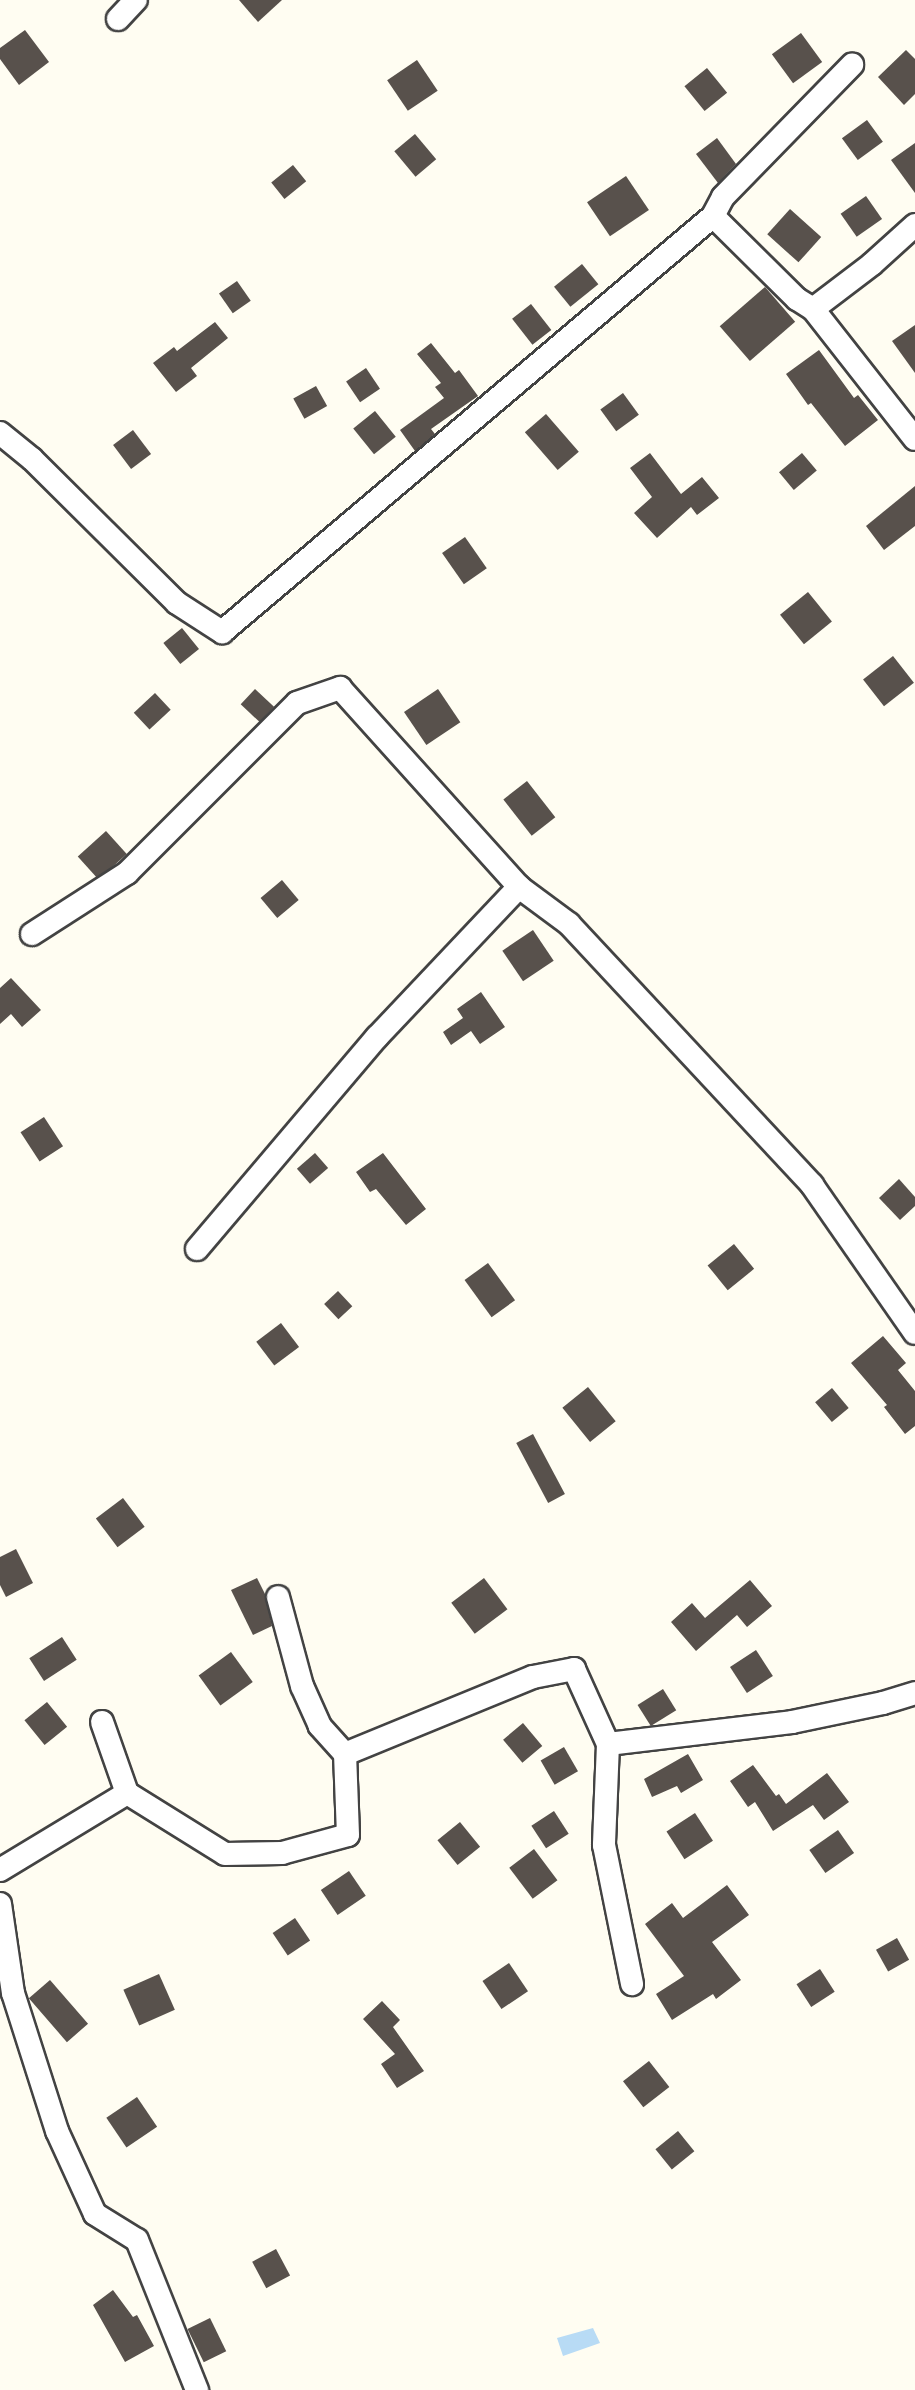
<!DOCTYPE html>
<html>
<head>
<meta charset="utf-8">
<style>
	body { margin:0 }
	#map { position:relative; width:915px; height:2390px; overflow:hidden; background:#fffdf2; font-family:"Libre Baskerville",serif }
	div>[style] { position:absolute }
	.water>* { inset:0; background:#b8dbf5 }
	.building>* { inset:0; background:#58514c; transform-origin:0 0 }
	.roads { filter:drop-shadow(2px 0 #434343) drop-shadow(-2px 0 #434343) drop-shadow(0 2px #434343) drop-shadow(0 -2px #434343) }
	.minor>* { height:22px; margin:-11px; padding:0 11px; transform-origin:11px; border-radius:11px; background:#fff }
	span { translate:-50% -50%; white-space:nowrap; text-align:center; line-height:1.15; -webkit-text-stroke:6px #fff; paint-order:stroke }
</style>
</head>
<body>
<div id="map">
	<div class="water">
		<div style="clip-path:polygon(593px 2328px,600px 2343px,563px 2356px,557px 2338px)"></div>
	</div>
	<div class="building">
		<div style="clip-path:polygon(239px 0,282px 0,258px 22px)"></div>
		<div style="clip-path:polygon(25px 30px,49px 62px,19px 85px,0 59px,0 48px)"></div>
		<div style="left:801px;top:33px;width:36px;height:36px;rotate:54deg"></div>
		<div style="clip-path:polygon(906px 50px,915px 59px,915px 94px,904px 105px,878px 77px)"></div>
		<div style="left:417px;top:60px;width:37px;height:36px;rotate:56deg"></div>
		<div style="left:707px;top:68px;width:32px;height:29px;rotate:51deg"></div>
		<div style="left:867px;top:120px;width:27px;height:31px;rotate:54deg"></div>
		<div style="left:415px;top:134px;width:33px;height:27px;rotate:50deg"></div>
		<div style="clip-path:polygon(717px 138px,736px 164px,718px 183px,696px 154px)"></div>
		<div style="clip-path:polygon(915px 143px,915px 193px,891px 160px)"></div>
		<div style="left:293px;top:165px;width:21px;height:28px;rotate:51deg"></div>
		<div style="left:626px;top:176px;width:41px;height:47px;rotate:56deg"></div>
		<div style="left:866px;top:196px;width:28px;height:31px;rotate:55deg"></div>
		<div style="left:790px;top:209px;width:42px;height:34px;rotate:42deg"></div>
		<div style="left:582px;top:264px;width:26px;height:36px;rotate:51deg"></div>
		<div style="left:237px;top:281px;width:24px;height:22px;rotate:55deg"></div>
		<div style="left:765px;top:287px;width:46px;height:60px;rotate:49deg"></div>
		<div style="left:531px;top:304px;width:33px;height:24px;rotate:52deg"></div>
		<div style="clip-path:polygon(215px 322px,228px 338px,191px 368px,197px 376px,176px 392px,153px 363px,174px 347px,177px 351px)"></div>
		<div style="clip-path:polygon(915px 325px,915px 373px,892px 341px)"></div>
		<div style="clip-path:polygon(431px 343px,455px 373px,459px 370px,478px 396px,431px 429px,435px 434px,415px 451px,400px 430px,444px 398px,435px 387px,441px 383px,417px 354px)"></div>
		<div style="clip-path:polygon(819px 350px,854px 398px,858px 395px,878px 420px,845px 446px,811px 403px,808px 405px,786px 374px)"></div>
		<div style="left:366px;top:368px;width:25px;height:24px;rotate:56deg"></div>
		<div style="left:316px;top:386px;width:23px;height:26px;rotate:61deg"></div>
		<div style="left:623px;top:393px;width:27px;height:28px;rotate:54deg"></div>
		<div style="left:375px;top:411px;width:33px;height:28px;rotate:51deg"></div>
		<div style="left:546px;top:414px;width:50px;height:28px;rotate:49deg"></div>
		<div style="left:133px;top:430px;width:30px;height:25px;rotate:53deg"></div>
		<div style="clip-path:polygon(650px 453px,681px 494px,702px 477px,719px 498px,697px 515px,691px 507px,657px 538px,634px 513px,652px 497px,630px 468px)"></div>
		<div style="left:802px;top:453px;width:23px;height:30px;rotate:50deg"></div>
		<div style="clip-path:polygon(915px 486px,915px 526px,884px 550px,866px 526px)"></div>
		<div style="left:465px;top:537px;width:38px;height:28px;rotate:55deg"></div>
		<div style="left:808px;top:592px;width:38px;height:36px;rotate:51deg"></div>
		<div style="left:182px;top:628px;width:27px;height:24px;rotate:51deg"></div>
		<div style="left:893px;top:656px;width:34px;height:38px;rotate:52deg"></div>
		<div style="left:255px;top:689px;width:26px;height:21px;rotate:43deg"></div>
		<div style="left:438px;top:689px;width:40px;height:41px;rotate:56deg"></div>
		<div style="left:155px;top:693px;width:23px;height:29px;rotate:47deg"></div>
		<div style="left:527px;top:781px;width:46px;height:30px;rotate:52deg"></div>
		<div style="left:106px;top:831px;width:31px;height:38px;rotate:48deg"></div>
		<div style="left:282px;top:880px;width:26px;height:28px;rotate:50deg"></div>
		<div style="left:533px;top:930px;width:37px;height:37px;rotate:56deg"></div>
		<div style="clip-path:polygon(11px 978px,41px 1010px,22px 1027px,11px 1014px,0 1024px,0 988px)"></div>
		<div style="clip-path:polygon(481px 992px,505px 1027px,480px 1044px,471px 1031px,451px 1045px,443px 1032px,463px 1018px,457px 1009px)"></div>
		<div style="left:44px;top:1117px;width:35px;height:28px;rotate:57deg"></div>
		<div style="left:315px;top:1153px;width:20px;height:24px;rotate:49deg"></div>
		<div style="clip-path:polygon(383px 1153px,426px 1209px,406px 1225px,376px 1189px,370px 1192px,356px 1172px)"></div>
		<div style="clip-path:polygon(899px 1179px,915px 1197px,915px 1206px,900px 1220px,879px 1198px)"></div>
		<div style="left:734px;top:1244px;width:32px;height:34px;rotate:51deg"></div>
		<div style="left:488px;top:1263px;width:46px;height:29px;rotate:54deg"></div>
		<div style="left:338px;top:1291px;width:21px;height:19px;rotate:47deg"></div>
		<div style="left:281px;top:1323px;width:30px;height:31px;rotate:53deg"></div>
		<div style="clip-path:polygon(883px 1336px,906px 1363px,898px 1370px,915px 1391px,915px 1426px,905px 1434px,884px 1407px,887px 1405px,851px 1363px)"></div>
		<div style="left:588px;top:1387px;width:44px;height:33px;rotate:51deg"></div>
		<div style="left:832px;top:1388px;width:26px;height:22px;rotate:50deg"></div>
		<div style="left:533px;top:1434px;width:68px;height:19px;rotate:62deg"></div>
		<div style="left:123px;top:1498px;width:36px;height:34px;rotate:53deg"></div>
		<div style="clip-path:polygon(16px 1549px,33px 1583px,6px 1597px,0 1585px,0 1557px)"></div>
		<div style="clip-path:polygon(257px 1578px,265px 1594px,272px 1626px,253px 1635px,231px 1590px)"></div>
		<div style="left:484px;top:1578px;width:39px;height:41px;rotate:53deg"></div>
		<div style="clip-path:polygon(750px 1580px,772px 1606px,747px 1627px,737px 1615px,696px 1651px,671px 1622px,692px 1603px,705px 1618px)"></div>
		<div style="left:62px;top:1637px;width:27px;height:39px;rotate:57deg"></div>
		<div style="left:756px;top:1650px;width:31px;height:31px;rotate:57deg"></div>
		<div style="left:231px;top:1652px;width:37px;height:40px;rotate:54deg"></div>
		<div style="left:663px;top:1689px;width:25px;height:30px;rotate:58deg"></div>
		<div style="left:47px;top:1702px;width:32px;height:29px;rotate:51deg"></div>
		<div style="left:523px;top:1723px;width:30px;height:26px;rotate:50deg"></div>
		<div style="left:564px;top:1747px;width:28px;height:27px;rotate:60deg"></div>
		<div style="clip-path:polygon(688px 1754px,703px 1780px,681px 1793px,677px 1786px,652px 1797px,644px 1779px)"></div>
		<div style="clip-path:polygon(753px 1765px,776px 1796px,779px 1794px,786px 1804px,827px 1773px,849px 1802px,824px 1820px,813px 1805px,773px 1831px,755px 1802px,748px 1807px,730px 1781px)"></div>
		<div style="left:554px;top:1811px;width:27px;height:27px;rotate:57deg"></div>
		<div style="left:695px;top:1813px;width:33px;height:34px;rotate:57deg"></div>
		<div style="left:460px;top:1822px;width:32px;height:29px;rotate:51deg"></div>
		<div style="left:838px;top:1830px;width:28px;height:35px;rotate:55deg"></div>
		<div style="left:534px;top:1849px;width:39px;height:31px;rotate:53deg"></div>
		<div style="left:349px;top:1871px;width:30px;height:34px;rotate:56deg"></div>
		<div style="clip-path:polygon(727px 1885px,749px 1915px,712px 1942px,741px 1980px,716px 1999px,713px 1994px,672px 2020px,656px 1994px,684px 1976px,645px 1924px,672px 1903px,683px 1918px)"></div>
		<div style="left:295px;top:1918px;width:27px;height:27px;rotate:56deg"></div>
		<div style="left:897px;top:1938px;width:25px;height:24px;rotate:61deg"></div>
		<div style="left:509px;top:1963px;width:34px;height:32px;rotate:56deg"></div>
		<div style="left:820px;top:1969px;width:27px;height:28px;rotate:57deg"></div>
		<div style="left:159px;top:1974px;width:39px;height:39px;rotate:66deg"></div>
		<div style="left:50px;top:1980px;width:58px;height:28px;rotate:49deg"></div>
		<div style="clip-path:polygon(382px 2001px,400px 2020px,393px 2027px,424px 2071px,397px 2088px,381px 2064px,395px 2054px,363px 2019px)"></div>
		<div style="left:649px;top:2061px;width:33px;height:33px;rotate:52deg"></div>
		<div style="left:137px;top:2097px;width:36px;height:37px;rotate:56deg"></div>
		<div style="left:678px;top:2131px;width:26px;height:29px;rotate:51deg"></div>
		<div style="left:276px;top:2249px;width:30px;height:27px;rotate:62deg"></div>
		<div style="clip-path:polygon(113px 2290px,133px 2317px,137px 2315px,154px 2346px,125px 2362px,93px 2305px)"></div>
		<div style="left:210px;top:2318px;width:37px;height:25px;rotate:64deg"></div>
	</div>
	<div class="roads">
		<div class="minor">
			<div style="left:118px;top:19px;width:26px;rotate:-47deg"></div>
			<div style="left:713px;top:216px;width:118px;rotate:44.7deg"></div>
			<div style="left:797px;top:299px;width:19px;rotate:32deg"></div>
			<div style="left:813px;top:309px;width:165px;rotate:51.9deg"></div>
			<div style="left:813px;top:309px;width:74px;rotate:-37.3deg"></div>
			<div style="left:872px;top:264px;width:58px;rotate:-42.2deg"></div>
			<div style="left:0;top:433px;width:41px;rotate:39.1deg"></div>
			<div style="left:32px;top:459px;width:204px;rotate:44.8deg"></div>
			<div style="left:177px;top:603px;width:54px;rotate:32.8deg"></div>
			<div style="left:222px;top:632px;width:644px;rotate:-40.27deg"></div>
			<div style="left:713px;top:216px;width:21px;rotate:-62deg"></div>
			<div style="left:723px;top:197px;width:185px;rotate:-45.7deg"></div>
			<div style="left:32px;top:934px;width:113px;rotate:-32.7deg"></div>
			<div style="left:127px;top:873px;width:240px;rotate:-45deg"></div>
			<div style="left:297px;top:703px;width:46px;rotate:-19.2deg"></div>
			<div style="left:340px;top:688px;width:268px;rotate:48deg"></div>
			<div style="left:519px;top:887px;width:62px;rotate:36.5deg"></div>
			<div style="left:569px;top:924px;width:357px;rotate:47deg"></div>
			<div style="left:812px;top:1185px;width:180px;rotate:55.2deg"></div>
			<div style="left:197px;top:1249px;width:278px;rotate:-49.7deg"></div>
			<div style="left:377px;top:1037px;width:207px;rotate:-46.6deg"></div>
			<div style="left:102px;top:1722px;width:75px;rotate:70.6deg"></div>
			<div style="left:127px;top:1793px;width:115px;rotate:31.9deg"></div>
			<div style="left:225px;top:1854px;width:57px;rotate:-1deg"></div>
			<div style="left:282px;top:1853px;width:68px;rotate:-15.3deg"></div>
			<div style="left:348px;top:1835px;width:81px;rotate:-92.1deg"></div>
			<div style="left:345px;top:1754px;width:38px;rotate:-132deg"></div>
			<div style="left:320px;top:1726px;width:44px;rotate:-114.2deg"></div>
			<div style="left:302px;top:1686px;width:92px;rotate:-105.1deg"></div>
			<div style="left:608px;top:1744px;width:185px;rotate:-6.8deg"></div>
			<div style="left:792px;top:1722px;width:93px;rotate:-11.8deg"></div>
			<div style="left:883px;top:1703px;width:34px;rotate:-17deg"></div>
			<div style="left:345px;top:1754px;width:203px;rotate:-22.3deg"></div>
			<div style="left:533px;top:1677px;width:42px;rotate:-11deg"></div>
			<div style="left:574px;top:1669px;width:82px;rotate:65.6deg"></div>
			<div style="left:608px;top:1744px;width:101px;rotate:92.3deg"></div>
			<div style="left:604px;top:1845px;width:142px;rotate:78.6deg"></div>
			<div style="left:0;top:1870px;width:149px;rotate:-31.2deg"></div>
			<div style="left:0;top:1904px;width:90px;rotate:81.7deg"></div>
			<div style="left:13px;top:1993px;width:145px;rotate:72.3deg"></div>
			<div style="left:57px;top:2131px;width:91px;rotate:65.4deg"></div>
			<div style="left:95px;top:2214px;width:49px;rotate:31.8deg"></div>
			<div style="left:137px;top:2240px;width:162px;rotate:68.2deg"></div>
		</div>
	</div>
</div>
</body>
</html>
